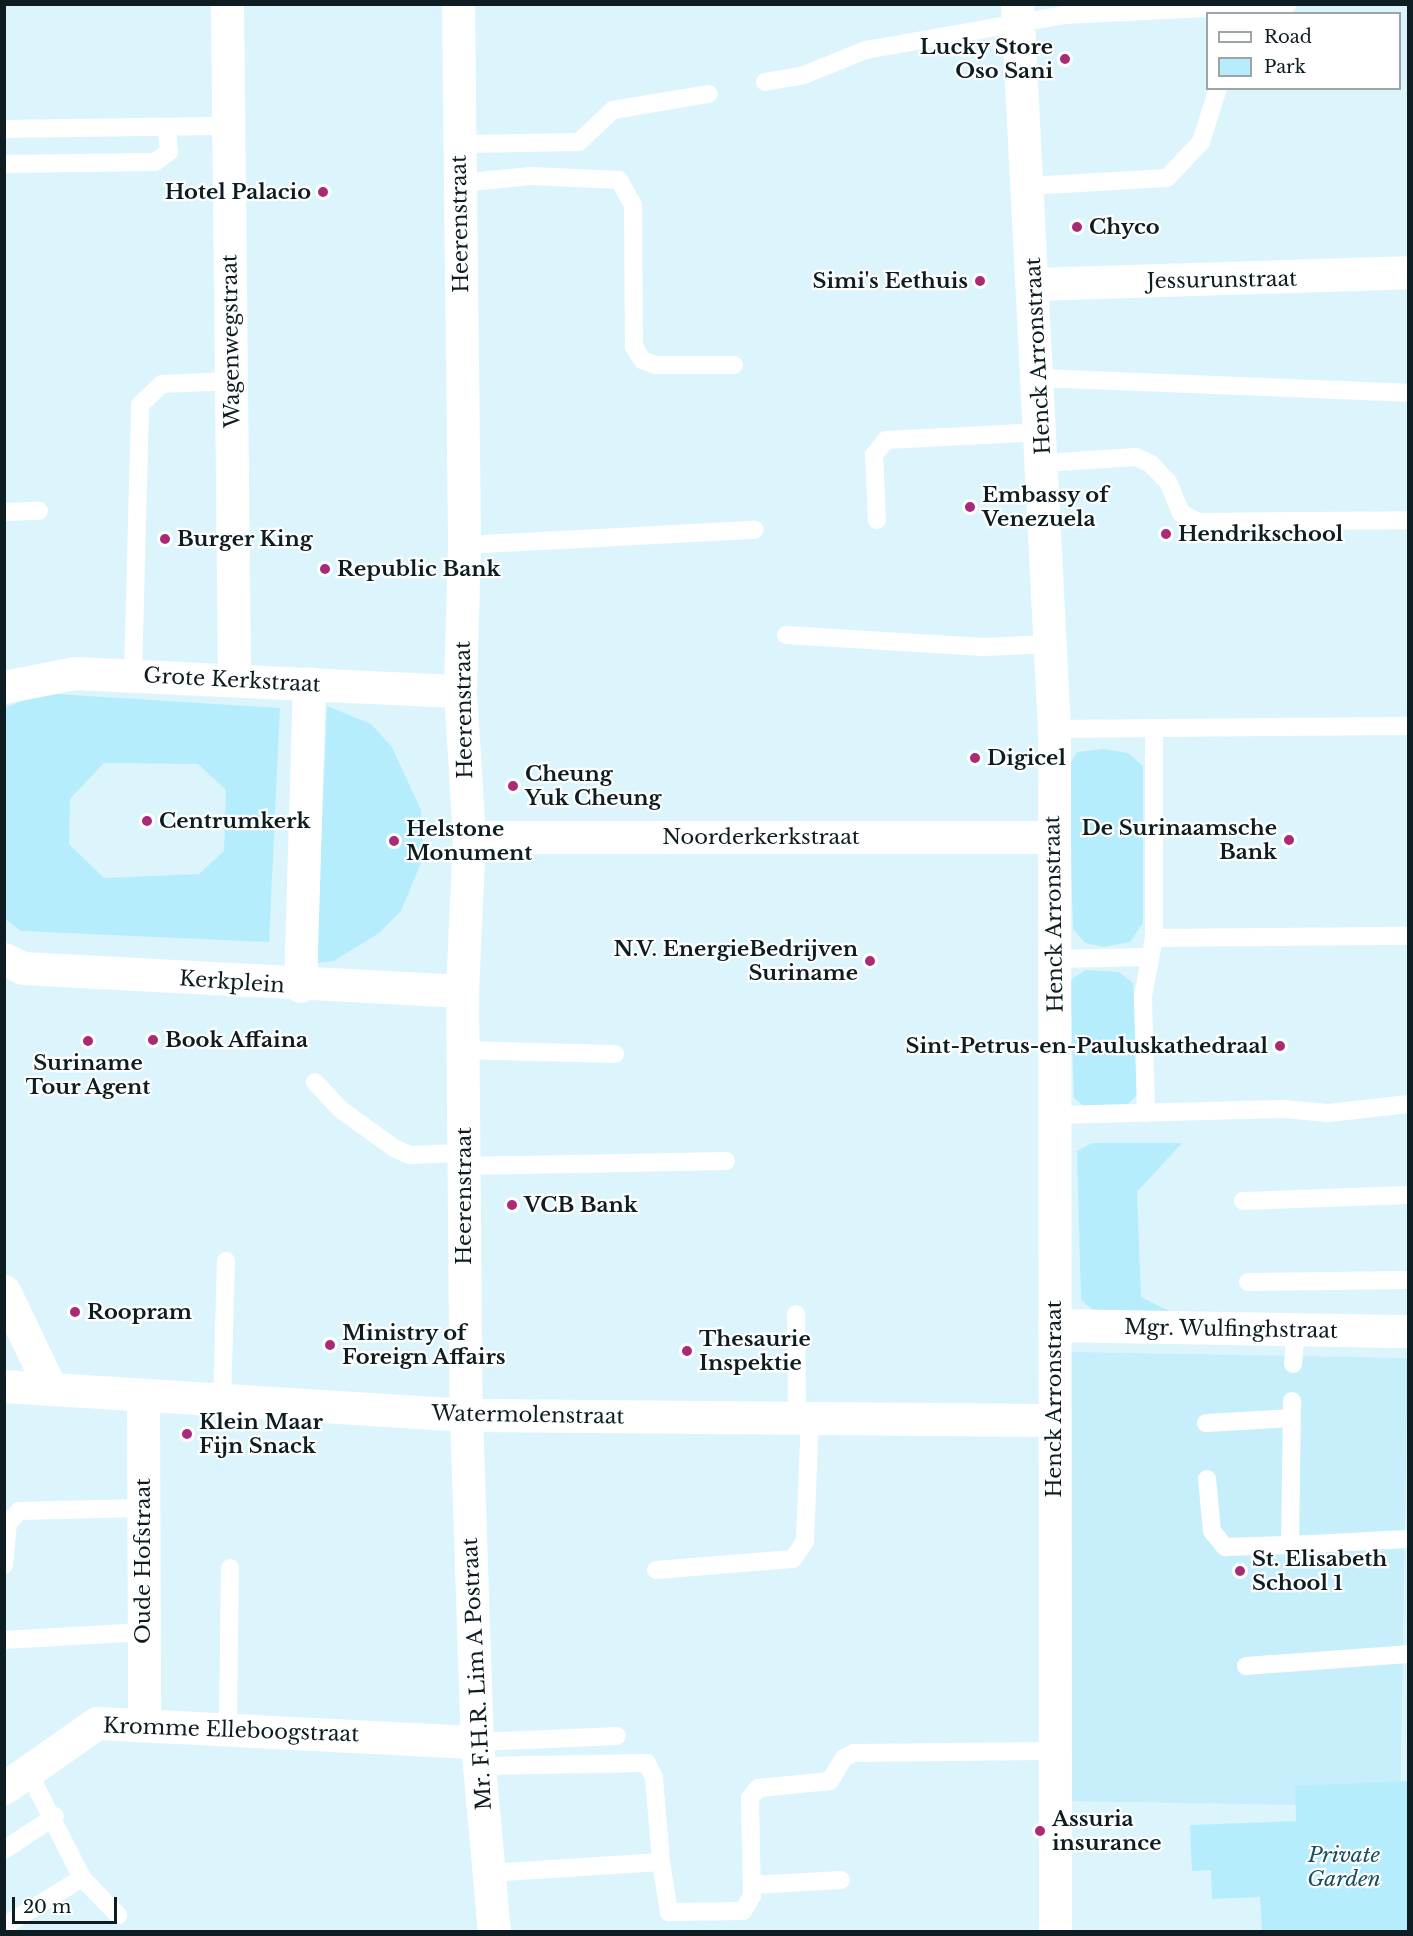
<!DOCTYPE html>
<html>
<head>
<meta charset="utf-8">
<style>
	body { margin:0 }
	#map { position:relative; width:1413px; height:1936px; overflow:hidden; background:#dcf5fd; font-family:"Libre Baskerville",serif }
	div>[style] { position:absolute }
	.built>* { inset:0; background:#c6effb; transform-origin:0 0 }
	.green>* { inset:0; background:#b6edfd }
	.service>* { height:18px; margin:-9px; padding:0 9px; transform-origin:9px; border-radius:9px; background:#fff }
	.minor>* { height:33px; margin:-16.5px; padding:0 16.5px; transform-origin:16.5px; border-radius:16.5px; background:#fff }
	.secondary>* { height:33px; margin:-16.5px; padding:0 16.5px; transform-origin:16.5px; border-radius:16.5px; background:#fff }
	.dots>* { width:16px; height:16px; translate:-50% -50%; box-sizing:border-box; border:3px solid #fff; border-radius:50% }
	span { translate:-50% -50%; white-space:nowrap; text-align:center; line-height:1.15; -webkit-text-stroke:4.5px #fff; paint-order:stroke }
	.poi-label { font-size:21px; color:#0d1d21; font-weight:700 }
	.right { translate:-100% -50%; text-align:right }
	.left { translate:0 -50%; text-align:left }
	.street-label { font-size:21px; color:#0d1d21 }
	.park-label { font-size:21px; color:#13505e; font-style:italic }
	.frame { position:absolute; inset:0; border:6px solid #0d1d21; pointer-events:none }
	.legend { position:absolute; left:1206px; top:12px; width:195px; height:78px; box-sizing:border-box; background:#fff; border:2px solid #9ea5a6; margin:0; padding:8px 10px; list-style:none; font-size:18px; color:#0d1d21 }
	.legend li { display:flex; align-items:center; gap:12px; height:30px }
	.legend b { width:30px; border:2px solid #9ea5a6 }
	.scale { position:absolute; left:12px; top:1897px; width:105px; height:27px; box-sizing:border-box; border:3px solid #0d1d21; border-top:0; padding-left:8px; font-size:18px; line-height:21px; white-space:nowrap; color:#0d1d21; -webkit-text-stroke:4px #fff; paint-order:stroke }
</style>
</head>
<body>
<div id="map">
	<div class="built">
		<div style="left:1071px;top:1352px;width:337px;height:449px;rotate:1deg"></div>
	</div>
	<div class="green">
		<div style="clip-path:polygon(evenodd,40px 693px,280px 708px,269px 942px,21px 931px,5px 919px,5px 708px,40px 693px,104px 763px,198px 764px,226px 790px,224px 851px,199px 874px,104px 878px,69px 844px,70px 799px,104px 763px)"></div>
		<div style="clip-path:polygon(327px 706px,371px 724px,392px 747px,421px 810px,423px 858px,401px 911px,379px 933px,334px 961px,316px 963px)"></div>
		<div style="clip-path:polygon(1104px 749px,1128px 753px,1143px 766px,1143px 923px,1130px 942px,1104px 947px,1085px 943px,1073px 929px,1068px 768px,1077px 752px)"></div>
		<div style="clip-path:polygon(1086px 970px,1119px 972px,1133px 983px,1139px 1093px,1125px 1107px,1085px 1107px,1074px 1098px,1070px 980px)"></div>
		<div style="clip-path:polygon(1092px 1143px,1182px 1143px,1137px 1192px,1141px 1297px,1173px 1313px,1098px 1314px,1081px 1300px,1077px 1151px)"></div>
		<div style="clip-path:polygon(1408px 1781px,1408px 1931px,1262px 1931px,1260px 1897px,1212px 1899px,1211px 1870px,1192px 1871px,1190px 1825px,1296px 1821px,1295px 1786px)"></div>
	</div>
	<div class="service">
		<div style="left:765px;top:82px;width:40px;rotate:-10deg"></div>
		<div style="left:804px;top:75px;width:67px;rotate:-22deg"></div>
		<div style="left:866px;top:50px;width:201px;rotate:-10deg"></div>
		<div style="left:1064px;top:15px;width:224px;rotate:-2.8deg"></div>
		<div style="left:4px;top:129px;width:224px;rotate:-0.8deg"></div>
		<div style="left:460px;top:144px;width:119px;rotate:-1deg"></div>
		<div style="left:579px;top:142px;width:47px;rotate:-43.3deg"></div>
		<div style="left:613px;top:110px;width:97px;rotate:-9.5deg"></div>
		<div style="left:4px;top:164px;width:151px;rotate:-0.8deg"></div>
		<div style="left:155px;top:162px;width:17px;rotate:-36deg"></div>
		<div style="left:169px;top:152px;width:24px;rotate:-95deg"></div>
		<div style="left:460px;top:183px;width:71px;rotate:-5.6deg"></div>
		<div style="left:531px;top:176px;width:88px;rotate:2.6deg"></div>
		<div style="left:619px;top:180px;width:29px;rotate:61deg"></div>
		<div style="left:633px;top:205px;width:142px;rotate:89.6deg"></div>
		<div style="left:634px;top:347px;width:15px;rotate:58deg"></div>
		<div style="left:642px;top:360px;width:15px;rotate:20deg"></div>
		<div style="left:656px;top:365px;width:78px"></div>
		<div style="left:1028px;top:186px;width:139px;rotate:-3.3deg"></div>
		<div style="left:1167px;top:178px;width:50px;rotate:-46.6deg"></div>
		<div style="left:1201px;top:142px;width:57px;rotate:-72.5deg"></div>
		<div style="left:1039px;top:378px;width:369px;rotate:2.3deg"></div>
		<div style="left:1043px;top:463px;width:93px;rotate:-3.7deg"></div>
		<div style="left:1136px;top:457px;width:17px;rotate:25deg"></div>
		<div style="left:1151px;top:464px;width:25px;rotate:47deg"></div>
		<div style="left:1168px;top:482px;width:34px;rotate:67deg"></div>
		<div style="left:1181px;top:513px;width:19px;rotate:28deg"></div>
		<div style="left:1198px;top:522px;width:210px;rotate:-0.5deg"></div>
		<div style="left:4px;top:512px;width:35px;rotate:-2deg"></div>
		<div style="left:877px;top:520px;width:65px;rotate:-92.6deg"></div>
		<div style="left:874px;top:455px;width:19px;rotate:-51deg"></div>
		<div style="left:886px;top:440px;width:156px;rotate:-2.9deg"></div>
		<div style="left:464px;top:545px;width:291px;rotate:-3deg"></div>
		<div style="left:786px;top:635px;width:197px;rotate:3.5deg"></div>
		<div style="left:983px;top:647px;width:68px;rotate:-2.5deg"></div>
		<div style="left:133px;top:675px;width:270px;rotate:-88.5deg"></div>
		<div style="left:140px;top:405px;width:30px;rotate:-44deg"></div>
		<div style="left:162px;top:384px;width:69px;rotate:-2.5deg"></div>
		<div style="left:1054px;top:729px;width:354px;rotate:-0.5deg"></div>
		<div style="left:1154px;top:938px;width:254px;rotate:-0.5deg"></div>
		<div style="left:1055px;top:959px;width:92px;rotate:-1.2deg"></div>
		<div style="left:462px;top:1050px;width:153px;rotate:1.5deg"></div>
		<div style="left:315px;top:1082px;width:37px;rotate:47deg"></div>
		<div style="left:340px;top:1109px;width:67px;rotate:35.8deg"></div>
		<div style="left:394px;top:1148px;width:17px;rotate:24deg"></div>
		<div style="left:410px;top:1155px;width:53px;rotate:-2.2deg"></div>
		<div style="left:1146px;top:1113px;width:117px;rotate:-91.5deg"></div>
		<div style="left:1143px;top:996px;width:59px;rotate:-79.3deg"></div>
		<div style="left:1154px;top:938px;width:206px;rotate:-90deg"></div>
		<div style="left:1057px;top:1115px;width:227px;rotate:-1.5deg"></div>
		<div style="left:1284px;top:1109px;width:44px;rotate:5.2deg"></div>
		<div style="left:1328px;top:1113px;width:81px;rotate:-6.4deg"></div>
		<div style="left:463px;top:1166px;width:263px;rotate:-1.1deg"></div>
		<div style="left:1243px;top:1201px;width:165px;rotate:-2.1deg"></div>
		<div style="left:1248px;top:1282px;width:160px;rotate:-0.7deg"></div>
		<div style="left:796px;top:1314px;width:104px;rotate:89.4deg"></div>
		<div style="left:1293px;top:1364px;width:33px;rotate:-85deg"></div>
		<div style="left:222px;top:1402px;width:141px;rotate:-88.4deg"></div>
		<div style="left:1206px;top:1423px;width:86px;rotate:-3.3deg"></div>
		<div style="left:1207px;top:1479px;width:52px;rotate:84.5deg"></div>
		<div style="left:1212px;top:1531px;width:21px;rotate:51deg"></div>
		<div style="left:1225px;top:1547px;width:65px;rotate:-1.8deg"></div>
		<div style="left:1290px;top:1545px;width:144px;rotate:-89.2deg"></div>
		<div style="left:1290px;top:1545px;width:118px;rotate:-2.9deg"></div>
		<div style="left:4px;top:1565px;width:42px;rotate:-84.6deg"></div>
		<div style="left:8px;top:1523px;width:16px;rotate:-47deg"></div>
		<div style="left:19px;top:1511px;width:124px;rotate:-1.4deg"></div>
		<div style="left:656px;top:1570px;width:137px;rotate:-4.6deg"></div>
		<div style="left:793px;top:1559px;width:22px;rotate:-56deg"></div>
		<div style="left:805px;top:1541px;width:123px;rotate:-87.7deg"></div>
		<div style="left:4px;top:1640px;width:140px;rotate:-3.3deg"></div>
		<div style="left:1246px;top:1666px;width:162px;rotate:-4.2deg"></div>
		<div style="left:228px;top:1727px;width:159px;rotate:-89.3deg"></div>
		<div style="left:477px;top:1742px;width:140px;rotate:-2.5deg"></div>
		<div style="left:480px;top:1766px;width:167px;rotate:-1deg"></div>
		<div style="left:647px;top:1763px;width:17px;rotate:65deg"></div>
		<div style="left:654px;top:1778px;width:84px;rotate:85.2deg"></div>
		<div style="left:28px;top:1771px;width:120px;rotate:63.2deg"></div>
		<div style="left:82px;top:1878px;width:52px;rotate:45.8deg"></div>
		<div style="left:4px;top:1850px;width:61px;rotate:-33.7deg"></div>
		<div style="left:489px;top:1873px;width:172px;rotate:-3.7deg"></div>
		<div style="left:661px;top:1862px;width:51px;rotate:80.9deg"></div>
		<div style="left:669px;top:1912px;width:74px;rotate:-0.8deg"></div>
		<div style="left:743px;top:1911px;width:17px;rotate:-59deg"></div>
		<div style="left:752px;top:1896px;width:98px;rotate:-91.2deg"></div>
		<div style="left:750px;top:1798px;width:13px;rotate:-51deg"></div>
		<div style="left:758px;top:1788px;width:72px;rotate:-5.6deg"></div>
		<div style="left:830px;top:1781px;width:27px;rotate:-59deg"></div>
		<div style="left:844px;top:1758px;width:11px;rotate:-27deg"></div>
		<div style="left:854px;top:1753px;width:200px;rotate:-0.6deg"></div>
		<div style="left:752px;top:1885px;width:89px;rotate:-3.2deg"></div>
		<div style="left:4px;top:1926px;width:92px;rotate:-31.6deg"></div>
	</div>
	<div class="minor">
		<div style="left:227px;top:4px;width:674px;rotate:89.4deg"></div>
		<div style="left:458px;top:4px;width:541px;rotate:89.36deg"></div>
		<div style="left:464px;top:545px;width:146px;rotate:91.6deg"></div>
		<div style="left:460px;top:691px;width:146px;rotate:86.5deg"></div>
		<div style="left:469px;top:837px;width:154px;rotate:92.6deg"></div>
		<div style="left:462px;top:991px;width:424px;rotate:89.5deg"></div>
		<div style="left:466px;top:1415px;width:327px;rotate:88.1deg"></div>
		<div style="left:477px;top:1742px;width:191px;rotate:84.9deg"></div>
		<div style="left:1035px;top:284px;width:373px;rotate:-1.8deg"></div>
		<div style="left:4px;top:687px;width:71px;rotate:-11.3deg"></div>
		<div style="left:74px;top:673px;width:386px;rotate:2.7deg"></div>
		<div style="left:469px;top:837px;width:583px"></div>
		<div style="left:4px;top:959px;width:21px;rotate:25deg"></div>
		<div style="left:23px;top:968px;width:440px;rotate:3deg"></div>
		<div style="left:300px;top:986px;width:303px;rotate:-88.3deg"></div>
		<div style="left:4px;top:1291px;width:109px;rotate:64.4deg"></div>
		<div style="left:1054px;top:1325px;width:354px;rotate:1deg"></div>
		<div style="left:143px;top:1397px;width:327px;rotate:89.8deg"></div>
		<div style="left:4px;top:1788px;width:113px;rotate:-35deg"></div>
		<div style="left:97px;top:1723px;width:380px;rotate:2.9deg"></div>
	</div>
	<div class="secondary">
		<div style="left:1017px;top:4px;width:726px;rotate:87.08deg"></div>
		<div style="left:1054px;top:729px;width:1203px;rotate:89.95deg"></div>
		<div style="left:4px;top:1386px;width:463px;rotate:3.6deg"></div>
		<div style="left:466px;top:1415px;width:587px;rotate:0.49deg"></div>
	</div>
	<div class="dots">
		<div style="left:1065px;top:59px;background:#ab2a78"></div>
		<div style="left:323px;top:192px;background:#ab2a78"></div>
		<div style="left:1077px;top:227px;background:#ab2a78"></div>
		<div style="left:980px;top:281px;background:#ab2a78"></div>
		<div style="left:970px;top:507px;background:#ab2a78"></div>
		<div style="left:1166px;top:534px;background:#ab2a78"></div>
		<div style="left:165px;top:539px;background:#ab2a78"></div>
		<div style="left:325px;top:569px;background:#ab2a78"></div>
		<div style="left:975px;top:758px;background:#ab2a78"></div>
		<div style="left:513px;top:786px;background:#ab2a78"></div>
		<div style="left:147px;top:821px;background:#ab2a78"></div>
		<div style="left:1289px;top:840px;background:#ab2a78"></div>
		<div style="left:394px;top:841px;background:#ab2a78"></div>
		<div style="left:870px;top:961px;background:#ab2a78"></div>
		<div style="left:153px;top:1040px;background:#ab2a78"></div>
		<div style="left:88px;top:1041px;background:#ab2a78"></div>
		<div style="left:1280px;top:1046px;background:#ab2a78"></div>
		<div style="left:512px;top:1205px;background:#ab2a78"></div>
		<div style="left:75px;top:1312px;background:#ab2a78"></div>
		<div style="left:330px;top:1345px;background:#ab2a78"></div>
		<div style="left:687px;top:1351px;background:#ab2a78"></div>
		<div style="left:187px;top:1434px;background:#ab2a78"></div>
		<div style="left:1240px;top:1571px;background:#ab2a78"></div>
		<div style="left:1040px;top:1831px;background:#ab2a78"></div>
	</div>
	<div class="poi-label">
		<span class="right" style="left:1053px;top:59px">Lucky Store<br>Oso Sani</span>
		<span class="right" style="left:311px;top:192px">Hotel Palacio</span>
		<span class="left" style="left:1089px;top:227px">Chyco</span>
		<span class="right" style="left:968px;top:281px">Simi's Eethuis</span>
		<span class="left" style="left:982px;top:507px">Embassy of<br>Venezuela</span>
		<span class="left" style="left:1178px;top:534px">Hendrikschool</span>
		<span class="left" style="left:177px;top:539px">Burger King</span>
		<span class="left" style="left:337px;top:569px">Republic Bank</span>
		<span class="left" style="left:987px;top:758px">Digicel</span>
		<span class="left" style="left:525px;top:786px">Cheung<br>Yuk Cheung</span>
		<span class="left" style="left:159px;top:821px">Centrumkerk</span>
		<span class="right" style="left:1277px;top:840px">De Surinaamsche<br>Bank</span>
		<span class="left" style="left:406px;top:841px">Helstone<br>Monument</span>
		<span class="right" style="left:858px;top:961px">N.V. EnergieBedrijven<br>Suriname</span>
		<span class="left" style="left:165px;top:1040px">Book Affaina</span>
		<span class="right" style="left:1268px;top:1046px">Sint-Petrus-en-Pauluskathedraal</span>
		<span style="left:88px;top:1075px">Suriname<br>Tour Agent</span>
		<span class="left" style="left:524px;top:1205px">VCB Bank</span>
		<span class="left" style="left:87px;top:1312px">Roopram</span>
		<span class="left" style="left:342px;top:1345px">Ministry of<br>Foreign Affairs</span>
		<span class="left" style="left:699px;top:1351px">Thesaurie<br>Inspektie</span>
		<span class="left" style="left:199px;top:1434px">Klein Maar<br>Fijn Snack</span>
		<span class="left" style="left:1252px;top:1571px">St. Elisabeth<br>School 1</span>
		<span class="left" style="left:1052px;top:1831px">Assuria<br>insurance</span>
	</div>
	<div class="street-label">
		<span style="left:460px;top:224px;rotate:-91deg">Heerenstraat</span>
		<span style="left:1222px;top:280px;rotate:-1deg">Jessurunstraat</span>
		<span style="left:231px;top:341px;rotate:-91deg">Wagenwegstraat</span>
		<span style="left:1038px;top:356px;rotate:-93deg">Henck Arronstraat</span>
		<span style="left:232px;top:680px;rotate:3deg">Grote Kerkstraat</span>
		<span style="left:464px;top:710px;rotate:-91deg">Heerenstraat</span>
		<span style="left:761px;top:837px">Noorderkerkstraat</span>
		<span style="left:1054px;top:914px;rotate:-91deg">Henck Arronstraat</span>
		<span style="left:232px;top:982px;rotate:4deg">Kerkplein</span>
		<span style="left:464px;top:1196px;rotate:-90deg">Heerenstraat</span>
		<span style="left:1231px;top:1329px;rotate:1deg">Mgr. Wulfinghstraat</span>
		<span style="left:1054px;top:1399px;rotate:-90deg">Henck Arronstraat</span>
		<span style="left:528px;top:1415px;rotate:1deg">Watermolenstraat</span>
		<span style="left:143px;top:1561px;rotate:-90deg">Oude Hofstraat</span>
		<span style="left:477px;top:1674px;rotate:-93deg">Mr. F.H.R. Lim A Postraat</span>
		<span style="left:231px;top:1730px;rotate:2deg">Kromme Elleboogstraat</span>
	</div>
	<div class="park-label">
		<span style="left:1344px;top:1867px">Private<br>Garden</span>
	</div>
	<div class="frame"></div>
	<ul class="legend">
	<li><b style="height:8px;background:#fff"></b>Road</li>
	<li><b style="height:16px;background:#b6edfd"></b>Park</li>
	</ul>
	<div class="scale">20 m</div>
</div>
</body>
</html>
